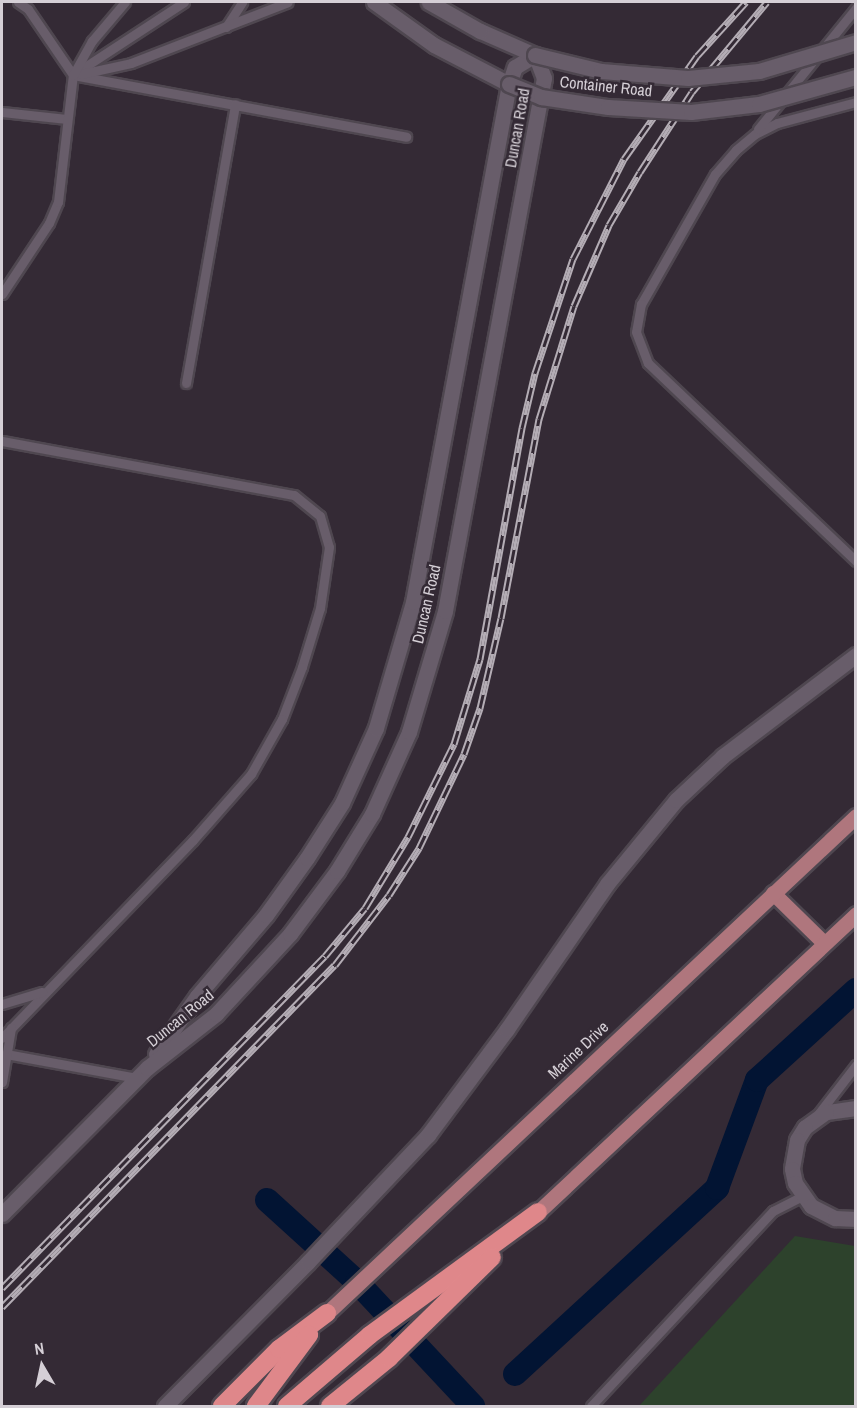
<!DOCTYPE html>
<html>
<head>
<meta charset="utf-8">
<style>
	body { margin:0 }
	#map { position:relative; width:857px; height:1408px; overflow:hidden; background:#342a35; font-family:"Archivo Narrow",sans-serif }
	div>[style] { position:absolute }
	.green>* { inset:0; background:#2d422c }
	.canal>* { height:24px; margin:-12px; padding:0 12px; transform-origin:12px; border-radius:12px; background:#021433 }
	.roads { filter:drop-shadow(2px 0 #4f4750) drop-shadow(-2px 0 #4f4750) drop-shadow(0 2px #4f4750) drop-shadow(0 -2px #4f4750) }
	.service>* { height:9px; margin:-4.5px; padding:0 4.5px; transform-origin:4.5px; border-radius:4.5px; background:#685d6a }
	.minor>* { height:15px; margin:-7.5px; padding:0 7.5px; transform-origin:7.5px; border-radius:7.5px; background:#685d6a }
	.primary>* { height:15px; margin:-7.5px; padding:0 7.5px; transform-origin:7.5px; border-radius:7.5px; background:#af767d }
	.motorway>* { height:18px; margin:-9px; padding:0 9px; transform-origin:9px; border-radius:9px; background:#df878a }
	.rail>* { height:7px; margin-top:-3.5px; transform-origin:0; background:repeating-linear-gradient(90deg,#342a35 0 14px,#b4adb5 0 28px); box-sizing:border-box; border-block:2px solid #b4adb5 }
	.bridges { filter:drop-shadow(2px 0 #4f4750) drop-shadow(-2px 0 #4f4750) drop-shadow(0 2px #4f4750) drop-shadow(0 -2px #4f4750) }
	.minor-bridge>* { height:15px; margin:-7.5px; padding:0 7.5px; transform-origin:7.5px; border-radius:7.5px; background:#685d6a }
	span { translate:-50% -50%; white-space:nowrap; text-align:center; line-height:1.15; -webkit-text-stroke:5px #342a35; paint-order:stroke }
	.street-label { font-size:16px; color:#d5cfd6 }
	.frame { position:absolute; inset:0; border:3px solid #d5cfd6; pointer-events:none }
	.north { position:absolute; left:12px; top:1336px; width:60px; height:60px; -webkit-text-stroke:4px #342a35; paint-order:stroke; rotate:351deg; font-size:16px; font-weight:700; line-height:24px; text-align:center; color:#d5cfd6 }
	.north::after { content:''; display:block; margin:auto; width:21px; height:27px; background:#d5cfd6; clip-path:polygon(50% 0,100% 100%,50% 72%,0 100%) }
</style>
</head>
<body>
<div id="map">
	<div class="green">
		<div style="clip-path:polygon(795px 1236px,855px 1246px,855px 1406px,639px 1406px)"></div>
	</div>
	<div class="canal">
		<div style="left:267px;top:1200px;width:122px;rotate:42.3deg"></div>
		<div style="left:357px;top:1282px;width:170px;rotate:46.9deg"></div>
		<div style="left:515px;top:1374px;width:275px;rotate:-42.6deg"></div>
		<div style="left:717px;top:1188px;width:115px;rotate:-69.7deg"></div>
		<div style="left:757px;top:1080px;width:134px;rotate:-42.3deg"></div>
	</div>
	<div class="roads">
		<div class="service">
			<div style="left:18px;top:2px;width:12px;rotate:35deg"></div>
			<div style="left:28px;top:9px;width:80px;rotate:55.7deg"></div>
			<div style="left:73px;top:75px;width:339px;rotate:10.5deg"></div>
			<div style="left:226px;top:27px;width:30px;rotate:-57deg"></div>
			<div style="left:77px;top:72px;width:128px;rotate:-33.2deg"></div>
			<div style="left:81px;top:74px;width:51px;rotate:-12.4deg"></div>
			<div style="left:131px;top:63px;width:168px;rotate:-21.2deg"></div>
			<div style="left:856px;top:102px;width:82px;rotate:165.1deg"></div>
			<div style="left:777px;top:123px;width:25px;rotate:153deg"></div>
			<div style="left:755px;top:134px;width:25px;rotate:140deg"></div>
			<div style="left:736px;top:150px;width:32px;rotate:131deg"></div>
			<div style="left:715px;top:174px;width:150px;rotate:119.6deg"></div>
			<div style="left:641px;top:304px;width:28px;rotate:100deg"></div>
			<div style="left:636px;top:332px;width:33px;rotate:69deg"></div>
			<div style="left:648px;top:363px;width:287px;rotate:43.6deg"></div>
			<div style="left:2px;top:112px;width:65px;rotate:6.1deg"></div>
			<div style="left:758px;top:129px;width:156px;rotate:-51deg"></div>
			<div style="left:2px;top:294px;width:85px;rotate:-56.5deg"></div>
			<div style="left:49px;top:223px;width:23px;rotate:-67deg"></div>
			<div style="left:58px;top:202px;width:128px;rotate:-83.3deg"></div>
			<div style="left:73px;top:75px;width:39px;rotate:-61deg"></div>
			<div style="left:92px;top:41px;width:51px;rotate:-49.8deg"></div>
			<div style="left:186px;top:383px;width:283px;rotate:-80deg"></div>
			<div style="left:2px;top:441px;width:297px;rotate:10.5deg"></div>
			<div style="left:294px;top:495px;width:33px;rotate:39deg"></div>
			<div style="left:320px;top:516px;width:32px;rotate:74deg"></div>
			<div style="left:329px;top:547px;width:62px;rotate:98.4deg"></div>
			<div style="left:320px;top:608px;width:62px;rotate:107deg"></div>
			<div style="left:302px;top:667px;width:56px;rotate:111deg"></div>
			<div style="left:282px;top:719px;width:63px;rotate:119.4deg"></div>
			<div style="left:251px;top:774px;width:88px;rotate:131.3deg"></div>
			<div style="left:193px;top:840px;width:275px;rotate:134deg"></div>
			<div style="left:2px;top:1004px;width:42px;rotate:-16.7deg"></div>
			<div style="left:6px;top:1054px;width:133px;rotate:10.4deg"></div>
			<div style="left:2px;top:1082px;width:55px;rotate:-80.5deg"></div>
			<div style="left:819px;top:1113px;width:61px;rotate:-52.4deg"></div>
			<div style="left:591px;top:1406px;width:267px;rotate:-47deg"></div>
			<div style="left:773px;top:1211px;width:33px;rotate:-27deg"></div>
		</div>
		<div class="minor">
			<div style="left:374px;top:2px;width:74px;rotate:35.6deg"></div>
			<div style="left:434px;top:45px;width:85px;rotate:27.5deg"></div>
			<div style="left:156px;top:1054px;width:71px;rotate:-54.7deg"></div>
			<div style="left:197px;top:996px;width:106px;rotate:-49.6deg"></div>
			<div style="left:266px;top:915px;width:70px;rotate:-54.3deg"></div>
			<div style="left:307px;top:858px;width:65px;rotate:-57.5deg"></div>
			<div style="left:342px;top:803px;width:82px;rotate:-65.6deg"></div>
			<div style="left:376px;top:728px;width:131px;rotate:-73.6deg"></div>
			<div style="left:413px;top:602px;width:527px;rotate:-79.5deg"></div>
			<div style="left:509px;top:84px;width:18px;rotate:-71deg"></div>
			<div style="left:515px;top:67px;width:23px;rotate:-31deg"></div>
			<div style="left:856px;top:1108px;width:30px;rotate:172deg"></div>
			<div style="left:826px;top:1112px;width:26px;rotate:144deg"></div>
			<div style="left:805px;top:1127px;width:15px;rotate:122deg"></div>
			<div style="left:797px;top:1140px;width:29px;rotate:100deg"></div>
			<div style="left:792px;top:1169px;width:14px;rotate:78deg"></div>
			<div style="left:795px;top:1183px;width:28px;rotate:55deg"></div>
			<div style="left:811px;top:1206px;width:27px;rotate:27deg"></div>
			<div style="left:835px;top:1218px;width:21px;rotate:3deg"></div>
			<div style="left:2px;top:1214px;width:206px;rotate:-45.2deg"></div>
			<div style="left:147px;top:1068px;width:88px;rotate:-38deg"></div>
			<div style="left:216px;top:1014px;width:109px;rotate:-47.2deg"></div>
			<div style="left:290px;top:934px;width:79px;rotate:-53.3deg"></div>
			<div style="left:337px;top:871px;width:67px;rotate:-58.4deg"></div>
			<div style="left:372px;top:814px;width:90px;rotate:-65.7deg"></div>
			<div style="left:409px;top:732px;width:126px;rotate:-73.4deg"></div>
			<div style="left:445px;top:611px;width:542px;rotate:-79.48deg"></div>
			<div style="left:544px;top:78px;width:25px;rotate:-111deg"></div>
			<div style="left:535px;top:55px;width:60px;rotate:-156.4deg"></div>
			<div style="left:480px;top:31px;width:59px;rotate:-150.4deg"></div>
			<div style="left:165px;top:1406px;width:203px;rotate:-45.2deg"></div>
			<div style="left:308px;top:1262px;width:175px;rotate:-46.6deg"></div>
			<div style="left:428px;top:1135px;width:132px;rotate:-53.3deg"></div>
			<div style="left:507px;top:1029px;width:176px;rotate:-55.4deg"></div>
			<div style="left:607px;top:884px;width:109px;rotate:-50.6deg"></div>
			<div style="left:676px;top:800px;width:64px;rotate:-43.1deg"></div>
			<div style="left:723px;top:756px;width:167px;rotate:-37.2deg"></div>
		</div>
		<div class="primary">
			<div style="left:773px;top:893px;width:71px;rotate:44.4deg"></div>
			<div style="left:538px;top:1212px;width:436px;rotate:-43.1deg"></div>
			<div style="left:327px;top:1313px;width:726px;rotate:-43.21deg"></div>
		</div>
		<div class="motorway">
			<div style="left:222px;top:1406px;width:81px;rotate:-45deg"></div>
			<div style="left:279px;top:1349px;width:60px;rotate:-36.9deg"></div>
			<div style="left:256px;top:1406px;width:89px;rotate:-53.3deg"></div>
			<div style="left:287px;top:1406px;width:109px;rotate:-40.5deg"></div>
			<div style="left:370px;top:1335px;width:208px;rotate:-36.2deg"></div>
			<div style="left:330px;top:1406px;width:76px;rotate:-39.1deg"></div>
			<div style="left:389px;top:1358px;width:144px;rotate:-44.4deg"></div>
		</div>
	</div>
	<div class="rail">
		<div style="left:2px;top:1288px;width:463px;rotate:-45.8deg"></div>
		<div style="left:325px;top:956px;width:62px;rotate:-50.2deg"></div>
		<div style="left:365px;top:908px;width:83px;rotate:-58.8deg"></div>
		<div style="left:408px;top:837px;width:104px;rotate:-63.7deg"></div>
		<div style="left:454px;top:744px;width:89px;rotate:-73deg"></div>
		<div style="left:480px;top:659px;width:235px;rotate:-79.7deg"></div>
		<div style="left:522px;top:428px;width:57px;rotate:-76.7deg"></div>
		<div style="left:535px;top:373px;width:120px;rotate:-71.6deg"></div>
		<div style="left:573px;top:259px;width:112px;rotate:-63deg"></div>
		<div style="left:624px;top:159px;width:126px;rotate:-54.7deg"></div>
		<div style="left:697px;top:56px;width:73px;rotate:-47.8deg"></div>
		<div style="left:2px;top:1307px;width:477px;rotate:-45.8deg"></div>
		<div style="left:335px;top:965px;width:88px;rotate:-52.4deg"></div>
		<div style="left:389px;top:895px;width:56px;rotate:-57.4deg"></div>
		<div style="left:419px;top:848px;width:104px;rotate:-64.4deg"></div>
		<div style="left:464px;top:754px;width:49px;rotate:-70.8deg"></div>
		<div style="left:480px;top:708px;width:92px;rotate:-76.9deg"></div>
		<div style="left:501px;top:618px;width:203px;rotate:-79.2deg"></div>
		<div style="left:539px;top:419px;width:118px;rotate:-72.8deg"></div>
		<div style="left:574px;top:306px;width:88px;rotate:-66.6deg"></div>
		<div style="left:609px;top:225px;width:61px;rotate:-59.7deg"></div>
		<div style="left:640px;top:172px;width:95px;rotate:-57deg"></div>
		<div style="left:692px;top:92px;width:117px;rotate:-50.2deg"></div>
	</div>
	<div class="bridges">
		<div class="minor-bridge">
			<div style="left:535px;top:55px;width:68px;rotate:13.6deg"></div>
			<div style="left:601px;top:71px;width:87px;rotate:4.6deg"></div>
			<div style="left:688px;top:78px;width:71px;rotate:-5.6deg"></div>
			<div style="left:759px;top:71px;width:101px;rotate:-16.6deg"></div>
			<div style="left:509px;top:84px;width:35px;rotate:22deg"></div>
			<div style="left:541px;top:97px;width:68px;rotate:8.5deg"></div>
			<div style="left:608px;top:107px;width:83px;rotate:3.4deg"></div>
			<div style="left:691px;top:112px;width:68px;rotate:-6.7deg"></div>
			<div style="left:759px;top:104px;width:101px;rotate:-15.6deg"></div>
		</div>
	</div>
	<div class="street-label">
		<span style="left:606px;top:86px;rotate:6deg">Container Road</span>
		<span style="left:517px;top:128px;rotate:-80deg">Duncan Road</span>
		<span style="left:426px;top:604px;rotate:-77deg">Duncan Road</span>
		<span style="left:180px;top:1018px;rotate:-39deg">Duncan Road</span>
		<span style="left:578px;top:1050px;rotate:-43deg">Marine Drive</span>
	</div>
	<div class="frame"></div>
	<div class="north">N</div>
</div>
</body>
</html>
